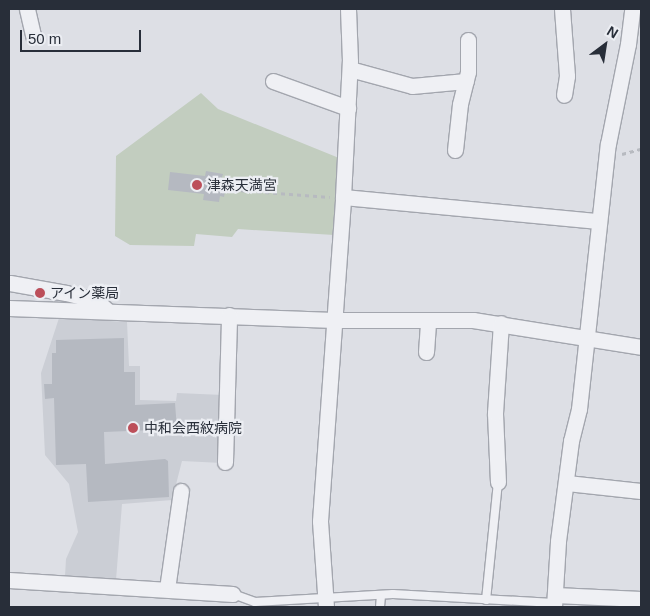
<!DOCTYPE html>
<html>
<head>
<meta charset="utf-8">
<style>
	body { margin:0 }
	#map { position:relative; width:650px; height:616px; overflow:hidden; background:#dddfe5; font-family:Helvetica,"Noto Sans JP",sans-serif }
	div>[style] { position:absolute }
	.built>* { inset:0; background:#cbced5 }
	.green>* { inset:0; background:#c2cdbf }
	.building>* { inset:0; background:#b5b9c1 }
	.path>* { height:3px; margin-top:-1.5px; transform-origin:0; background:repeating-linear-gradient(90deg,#b7bac0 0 4px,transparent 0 8px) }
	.roads { filter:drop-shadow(1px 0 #a3a6ae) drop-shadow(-1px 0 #a3a6ae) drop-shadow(0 1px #a3a6ae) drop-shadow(0 -1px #a3a6ae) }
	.service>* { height:8px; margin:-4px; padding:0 4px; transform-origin:4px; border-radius:4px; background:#eff0f4 }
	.minor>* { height:15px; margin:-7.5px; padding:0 7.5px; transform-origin:7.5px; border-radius:7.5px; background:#eff0f4 }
	.dots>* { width:14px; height:14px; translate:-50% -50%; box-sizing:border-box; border:2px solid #eceef3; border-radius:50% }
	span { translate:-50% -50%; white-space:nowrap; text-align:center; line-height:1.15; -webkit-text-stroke:4.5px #eceef3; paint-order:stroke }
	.poi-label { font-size:14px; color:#282e39 }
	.left { translate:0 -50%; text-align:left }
	.frame { position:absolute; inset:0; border:10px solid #282e39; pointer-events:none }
	.north { position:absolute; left:580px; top:20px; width:50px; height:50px; -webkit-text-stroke:4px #eceef3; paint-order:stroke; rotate:31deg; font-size:14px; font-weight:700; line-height:20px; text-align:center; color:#282e39 }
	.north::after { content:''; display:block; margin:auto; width:18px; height:22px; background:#282e39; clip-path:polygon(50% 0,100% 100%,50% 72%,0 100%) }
	.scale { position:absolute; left:20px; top:30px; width:121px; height:22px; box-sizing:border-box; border:2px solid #282e39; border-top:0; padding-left:6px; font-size:15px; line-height:18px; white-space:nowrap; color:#282e39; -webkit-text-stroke:4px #eceef3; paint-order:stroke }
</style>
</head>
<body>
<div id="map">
	<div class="built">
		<div style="clip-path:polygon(59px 318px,127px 322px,129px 366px,140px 366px,140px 400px,176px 401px,177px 393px,223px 395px,222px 463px,182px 461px,172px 500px,122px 504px,116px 580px,65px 576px,66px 559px,78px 532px,69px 484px,45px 455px,41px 373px)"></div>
	</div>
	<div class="green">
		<div style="clip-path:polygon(201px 93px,218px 109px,339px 158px,334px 235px,238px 229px,232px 237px,196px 234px,194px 246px,130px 245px,115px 236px,116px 156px)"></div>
	</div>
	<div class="building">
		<div style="clip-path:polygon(206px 171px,223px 174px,221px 180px,227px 181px,224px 197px,220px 196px,219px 202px,203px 200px,204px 194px,168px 190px,170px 172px,205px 176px)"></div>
		<div style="clip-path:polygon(124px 338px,124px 372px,135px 372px,135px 405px,175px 403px,177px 429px,104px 432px,105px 464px,165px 459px,168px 461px,169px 497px,88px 502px,86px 464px,56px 465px,54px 398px,45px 399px,44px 384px,52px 384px,52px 353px,56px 353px,56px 340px)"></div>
	</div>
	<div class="path">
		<div style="left:622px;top:154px;width:20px;rotate:-15deg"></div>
		<div style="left:225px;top:189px;width:105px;rotate:4.4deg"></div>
	</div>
	<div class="roads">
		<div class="service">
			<div style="left:233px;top:594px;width:23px;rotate:20deg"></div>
			<div style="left:255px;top:602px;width:138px;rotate:-3.3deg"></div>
			<div style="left:393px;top:594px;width:161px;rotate:3.2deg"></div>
			<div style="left:486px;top:600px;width:119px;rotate:-84.2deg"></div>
			<div style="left:380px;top:607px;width:12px;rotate:-85deg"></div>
		</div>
		<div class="minor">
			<div style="left:27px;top:9px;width:27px;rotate:77deg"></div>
			<div style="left:562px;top:9px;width:67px;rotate:85.7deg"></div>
			<div style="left:567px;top:76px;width:19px;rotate:99deg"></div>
			<div style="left:350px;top:69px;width:64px;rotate:15.3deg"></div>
			<div style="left:412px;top:86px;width:54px;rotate:-5.3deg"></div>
			<div style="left:273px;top:81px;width:80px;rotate:19.8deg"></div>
			<div style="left:455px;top:150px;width:46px;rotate:-83.8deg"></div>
			<div style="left:460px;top:104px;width:33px;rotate:-76deg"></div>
			<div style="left:468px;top:72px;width:32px;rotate:-90deg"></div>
			<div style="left:343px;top:197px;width:257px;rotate:5.4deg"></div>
			<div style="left:10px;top:283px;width:57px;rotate:10.1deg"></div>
			<div style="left:66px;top:293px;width:32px;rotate:14deg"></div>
			<div style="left:97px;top:301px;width:13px;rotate:42deg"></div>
			<div style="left:9px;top:308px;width:325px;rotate:2.1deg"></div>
			<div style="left:334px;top:320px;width:139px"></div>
			<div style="left:473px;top:320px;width:170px;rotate:9.1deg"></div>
			<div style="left:426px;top:352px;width:32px;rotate:-86deg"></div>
			<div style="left:225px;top:462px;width:147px;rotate:-88.4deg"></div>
			<div style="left:498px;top:482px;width:69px;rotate:-92.5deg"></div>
			<div style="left:495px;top:413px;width:90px;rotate:-86.2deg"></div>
			<div style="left:567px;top:483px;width:74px;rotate:6.2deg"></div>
			<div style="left:9px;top:580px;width:224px;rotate:3.6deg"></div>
			<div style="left:167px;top:589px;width:99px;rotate:-81.9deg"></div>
			<div style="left:555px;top:595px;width:86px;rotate:2.7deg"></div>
			<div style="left:326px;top:607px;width:86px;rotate:-94deg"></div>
			<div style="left:320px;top:521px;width:325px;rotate:-85.9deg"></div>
			<div style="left:343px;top:197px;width:136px;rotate:-87.1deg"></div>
			<div style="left:350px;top:61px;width:52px;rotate:-92.2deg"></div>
			<div style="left:554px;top:607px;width:66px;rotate:-86.5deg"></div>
			<div style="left:558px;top:541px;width:101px;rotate:-82.6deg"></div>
			<div style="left:571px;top:441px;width:33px;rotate:-76deg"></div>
			<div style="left:579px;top:409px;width:267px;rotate:-83.8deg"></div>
			<div style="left:608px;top:144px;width:102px;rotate:-78.7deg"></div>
			<div style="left:628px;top:44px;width:35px;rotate:-83deg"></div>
		</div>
	</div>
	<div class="dots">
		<div style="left:197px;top:185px;background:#bc4f5a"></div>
		<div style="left:40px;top:293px;background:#bc4f5a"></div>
		<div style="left:133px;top:428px;background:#bc4f5a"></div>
	</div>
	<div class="poi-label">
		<span class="left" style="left:207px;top:185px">津森天満宮</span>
		<span class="left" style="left:50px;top:293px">アイン薬局</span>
		<span class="left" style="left:144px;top:428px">中和会西紋病院</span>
	</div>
	<div class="frame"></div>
	<div class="north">N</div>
	<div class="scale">50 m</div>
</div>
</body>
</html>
